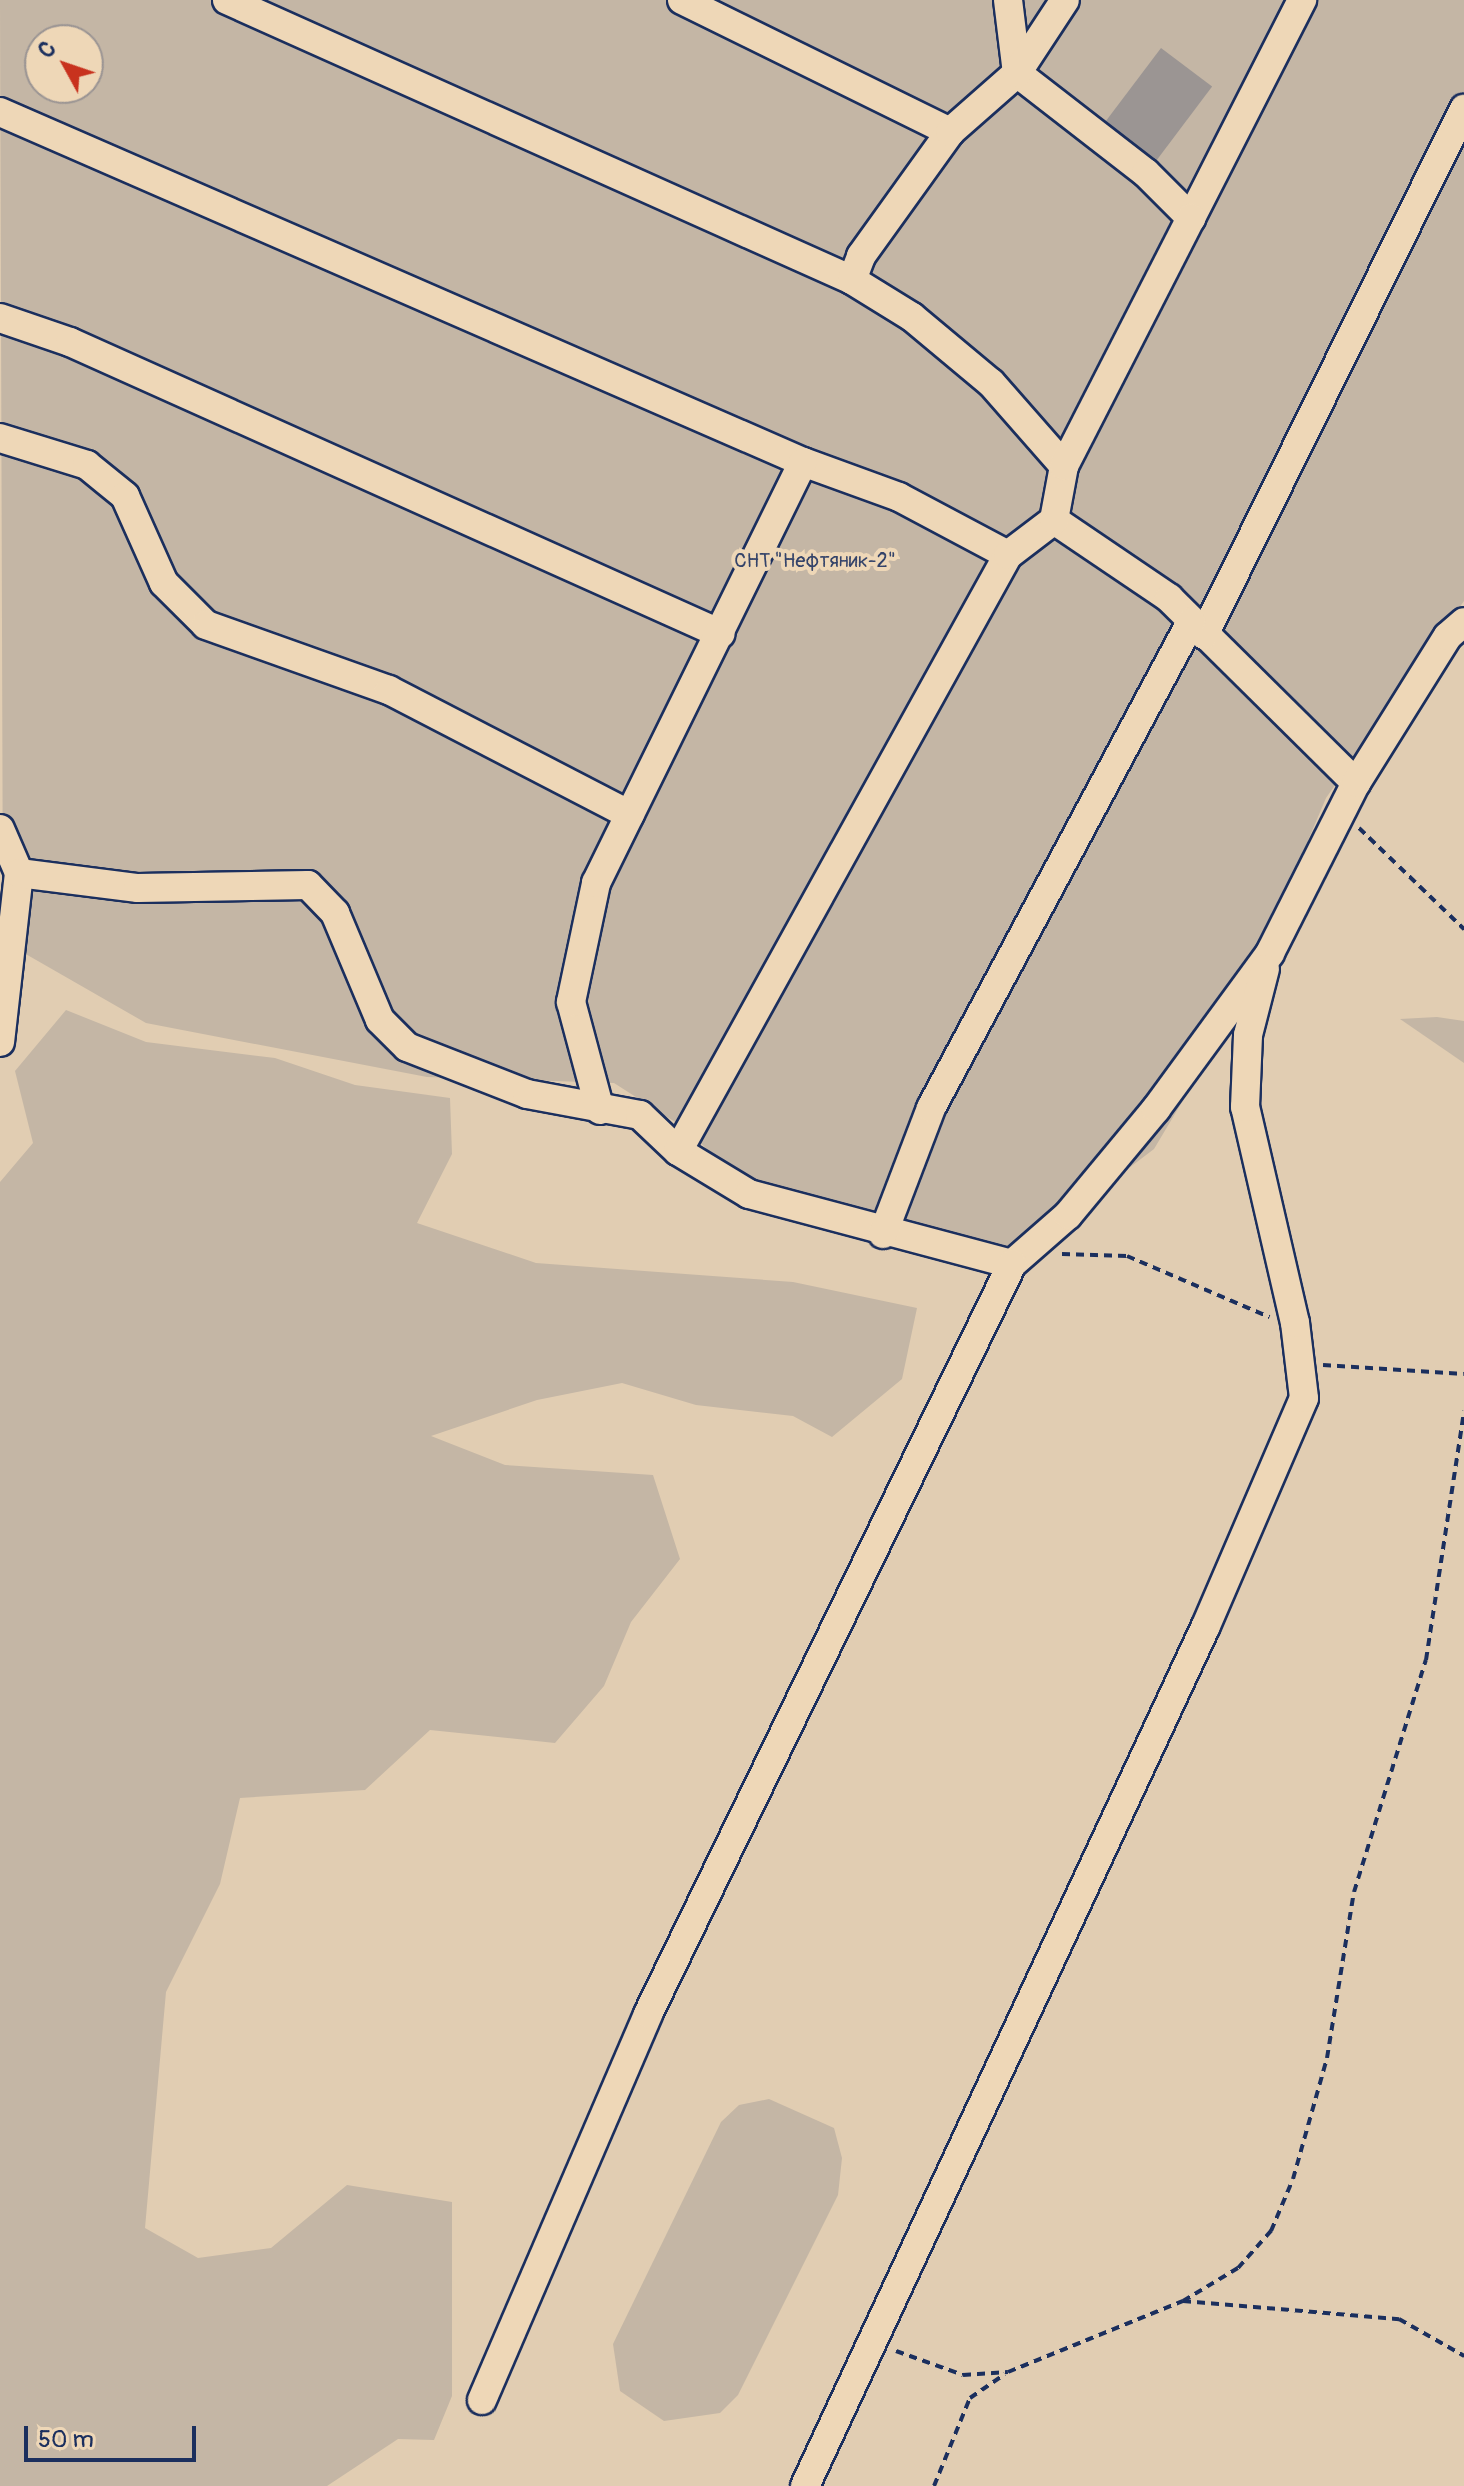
<!DOCTYPE html>
<html>
<head>
<meta charset="utf-8">
<style>
	body { margin:0 }
	#map { position:relative; width:1464px; height:2486px; overflow:hidden; background:#e1cdb2; font-family:Pangolin,sans-serif }
	div>[style] { position:absolute }
	.green>* { inset:0; background:#c4b6a5 }
	.water>* { inset:0; background:#9b9593; transform-origin:0 0 }
	.path>* { height:4px; margin-top:-2px; transform-origin:0; background:repeating-linear-gradient(90deg,#1b2f5e 0 8px,transparent 0 14px) }
	.roads { filter:drop-shadow(2px 0 #1b2f5e) drop-shadow(-2px 0 #1b2f5e) drop-shadow(0 2px #1b2f5e) drop-shadow(0 -2px #1b2f5e) }
	.minor>* { height:28px; margin:-14px; padding:0 14px; transform-origin:14px; border-radius:14px; background:#eed7b7 }
	span { translate:-50% -50%; white-space:nowrap; text-align:center; line-height:1.15; -webkit-text-stroke:8px #eed7b7; paint-order:stroke }
	.park-label { font-size:20px; color:#344369 }
	.north { position:absolute; left:24px; top:24px; width:80px; height:80px; box-sizing:border-box; background:#eed7b7; border:2px solid #9a9493; border-radius:50%; rotate:310deg; font-size:22px; font-weight:700; line-height:32px; text-align:center; color:#1b2f5e }
	.north::after { content:''; display:block; margin:auto; width:28px; height:36px; background:#c8321e; clip-path:polygon(50% 0,100% 100%,50% 72%,0 100%) }
	.scale { position:absolute; left:24px; top:2426px; width:172px; height:36px; box-sizing:border-box; border:4px solid #1b2f5e; border-top:0; padding-left:10px; font-size:24px; line-height:28px; white-space:nowrap; color:#1b2f5e; -webkit-text-stroke:6px #eed7b7; paint-order:stroke }
</style>
</head>
<body>
<div id="map">
	<div class="green">
		<div style="clip-path:polygon(evenodd,0 0,1464px 0,1464px 601px,1326px 798px,1234px 1015px,1154px 1149px,988px 1275px,735px 1176px,686px 1129px,614px 1083px,427px 1077px,146px 1023px,3px 941px,0 0,40px 40px,88px 40px,88px 88px,40px 88px,40px 40px)"></div>
		<div style="clip-path:polygon(66px 1010px,146px 1042px,275px 1058px,355px 1085px,450px 1098px,452px 1154px,417px 1223px,536px 1263px,793px 1282px,917px 1308px,902px 1379px,832px 1437px,793px 1416px,696px 1405px,622px 1383px,537px 1400px,431px 1436px,505px 1465px,653px 1475px,680px 1559px,631px 1622px,604px 1686px,555px 1743px,430px 1730px,365px 1790px,240px 1798px,220px 1884px,166px 1992px,145px 2228px,198px 2258px,271px 2248px,347px 2185px,452px 2202px,452px 2396px,434px 2440px,398px 2439px,327px 2486px,0 2486px,0 1182px,33px 1143px,15px 1071px)"></div>
		<div style="clip-path:polygon(1437px 1017px,1464px 1021px,1464px 1063px,1400px 1019px)"></div>
		<div style="clip-path:polygon(769px 2099px,834px 2128px,842px 2158px,838px 2195px,738px 2395px,720px 2413px,664px 2421px,620px 2391px,613px 2344px,721px 2122px,739px 2105px)"></div>
	</div>
	<div class="water">
		<div style="left:1161px;top:48px;width:64px;height:100px;rotate:37deg"></div>
	</div>
	<div class="path">
		<div style="left:1359px;top:828px;width:146px;rotate:43.9deg"></div>
		<div style="left:1062px;top:1254px;width:65px;rotate:1.8deg"></div>
		<div style="left:1127px;top:1256px;width:155px;rotate:23.2deg"></div>
		<div style="left:1323px;top:1365px;width:141px;rotate:3.7deg"></div>
		<div style="left:1183px;top:2301px;width:64px;rotate:-31deg"></div>
		<div style="left:1238px;top:2268px;width:50px;rotate:-48.3deg"></div>
		<div style="left:1271px;top:2231px;width:56px;rotate:-67.1deg"></div>
		<div style="left:1293px;top:2179px;width:126px;rotate:-74.3deg"></div>
		<div style="left:1327px;top:2058px;width:168px;rotate:-80.8deg"></div>
		<div style="left:1354px;top:1892px;width:243px;rotate:-72.8deg"></div>
		<div style="left:1426px;top:1660px;width:252px;rotate:-81.3deg"></div>
		<div style="left:896px;top:2351px;width:71px;rotate:19.7deg"></div>
		<div style="left:963px;top:2375px;width:45px;rotate:-3.8deg"></div>
		<div style="left:1008px;top:2372px;width:189px;rotate:-22.1deg"></div>
		<div style="left:1183px;top:2301px;width:217px;rotate:4.8deg"></div>
		<div style="left:1399px;top:2319px;width:75px;rotate:29.6deg"></div>
		<div style="left:934px;top:2486px;width:95px;rotate:-67.8deg"></div>
		<div style="left:970px;top:2398px;width:42px;rotate:-34.4deg"></div>
	</div>
	<div class="roads">
		<div class="minor">
			<div style="left:227px;top:0;width:685px;rotate:24.13deg"></div>
			<div style="left:682px;top:0;width:299px;rotate:26.2deg"></div>
			<div style="left:1008px;top:0;width:74px;rotate:83deg"></div>
			<div style="left:1017px;top:73px;width:163px;rotate:37.8deg"></div>
			<div style="left:1146px;top:173px;width:64px;rotate:45deg"></div>
			<div style="left:1191px;top:218px;width:245px;rotate:-63deg"></div>
			<div style="left:0;top:112px;width:876px;rotate:23.55deg"></div>
			<div style="left:803px;top:462px;width:102px;rotate:20deg"></div>
			<div style="left:899px;top:497px;width:123px;rotate:28deg"></div>
			<div style="left:0;top:318px;width:74px;rotate:18.9deg"></div>
			<div style="left:70px;top:342px;width:713px;rotate:24.16deg"></div>
			<div style="left:0;top:438px;width:91px;rotate:17.2deg"></div>
			<div style="left:87px;top:465px;width:49px;rotate:39.2deg"></div>
			<div style="left:125px;top:496px;width:95px;rotate:65.9deg"></div>
			<div style="left:164px;top:583px;width:59px;rotate:45deg"></div>
			<div style="left:206px;top:625px;width:194px;rotate:19.6deg"></div>
			<div style="left:389px;top:690px;width:271px;rotate:27.4deg"></div>
			<div style="left:1064px;top:466px;width:111px;rotate:-131.3deg"></div>
			<div style="left:991px;top:383px;width:103px;rotate:-140.1deg"></div>
			<div style="left:912px;top:317px;width:70px;rotate:-148.3deg"></div>
			<div style="left:852px;top:280px;width:26px;rotate:-69deg"></div>
			<div style="left:861px;top:256px;width:153px;rotate:-54.3deg"></div>
			<div style="left:950px;top:132px;width:89px;rotate:-41.4deg"></div>
			<div style="left:1017px;top:73px;width:87px;rotate:-56.7deg"></div>
			<div style="left:1054px;top:520px;width:139px;rotate:34.1deg"></div>
			<div style="left:1169px;top:598px;width:263px;rotate:44.7deg"></div>
			<div style="left:1204px;top:635px;width:587px;rotate:-63.7deg"></div>
			<div style="left:0;top:829px;width:48px;rotate:66.6deg"></div>
			<div style="left:19px;top:873px;width:170px;rotate:96.4deg"></div>
			<div style="left:19px;top:873px;width:120px;rotate:7.2deg"></div>
			<div style="left:138px;top:888px;width:170px;rotate:-1deg"></div>
			<div style="left:308px;top:885px;width:39px;rotate:46deg"></div>
			<div style="left:335px;top:913px;width:116px;rotate:67.2deg"></div>
			<div style="left:380px;top:1020px;width:38px;rotate:45deg"></div>
			<div style="left:407px;top:1047px;width:129px;rotate:21.4deg"></div>
			<div style="left:527px;top:1094px;width:115px;rotate:10.5deg"></div>
			<div style="left:640px;top:1115px;width:52px;rotate:43.5deg"></div>
			<div style="left:678px;top:1151px;width:83px;rotate:31.2deg"></div>
			<div style="left:749px;top:1194px;width:272px;rotate:14.9deg"></div>
			<div style="left:1012px;top:1264px;width:74px;rotate:-41.2deg"></div>
			<div style="left:1068px;top:1215px;width:138px;rotate:-50.3deg"></div>
			<div style="left:1156px;top:1109px;width:193px;rotate:-53.8deg"></div>
			<div style="left:1270px;top:953px;width:191px;rotate:-63.2deg"></div>
			<div style="left:1356px;top:783px;width:173px;rotate:-58deg"></div>
			<div style="left:1448px;top:636px;width:21px;rotate:-41deg"></div>
			<div style="left:600px;top:1110px;width:112px;rotate:-105deg"></div>
			<div style="left:571px;top:1002px;width:122px;rotate:-78.1deg"></div>
			<div style="left:596px;top:883px;width:469px;rotate:-63.8deg"></div>
			<div style="left:678px;top:1151px;width:681px;rotate:-61.03deg"></div>
			<div style="left:1008px;top:555px;width:58px;rotate:-37.3deg"></div>
			<div style="left:1054px;top:520px;width:55px;rotate:-79.5deg"></div>
			<div style="left:1064px;top:466px;width:279px;rotate:-62.9deg"></div>
			<div style="left:883px;top:1234px;width:135px;rotate:-69.1deg"></div>
			<div style="left:931px;top:1108px;width:551px;rotate:-61.85deg"></div>
			<div style="left:482px;top:2400px;width:420px;rotate:-66.7deg"></div>
			<div style="left:648px;top:2014px;width:834px;rotate:-64.11deg"></div>
			<div style="left:805px;top:2486px;width:947px;rotate:-65.01deg"></div>
			<div style="left:1205px;top:1628px;width:250px;rotate:-66.7deg"></div>
			<div style="left:1304px;top:1398px;width:76px;rotate:-96.8deg"></div>
			<div style="left:1295px;top:1323px;width:222px;rotate:-103deg"></div>
			<div style="left:1245px;top:1107px;width:72px;rotate:-87.6deg"></div>
			<div style="left:1248px;top:1035px;width:68px;rotate:-75.6deg"></div>
		</div>
	</div>
	<div class="park-label">
		<span style="left:815px;top:560px">СНТ "Нефтяник-2"</span>
	</div>
	<div class="north">С</div>
	<div class="scale">50 m</div>
</div>
</body>
</html>
